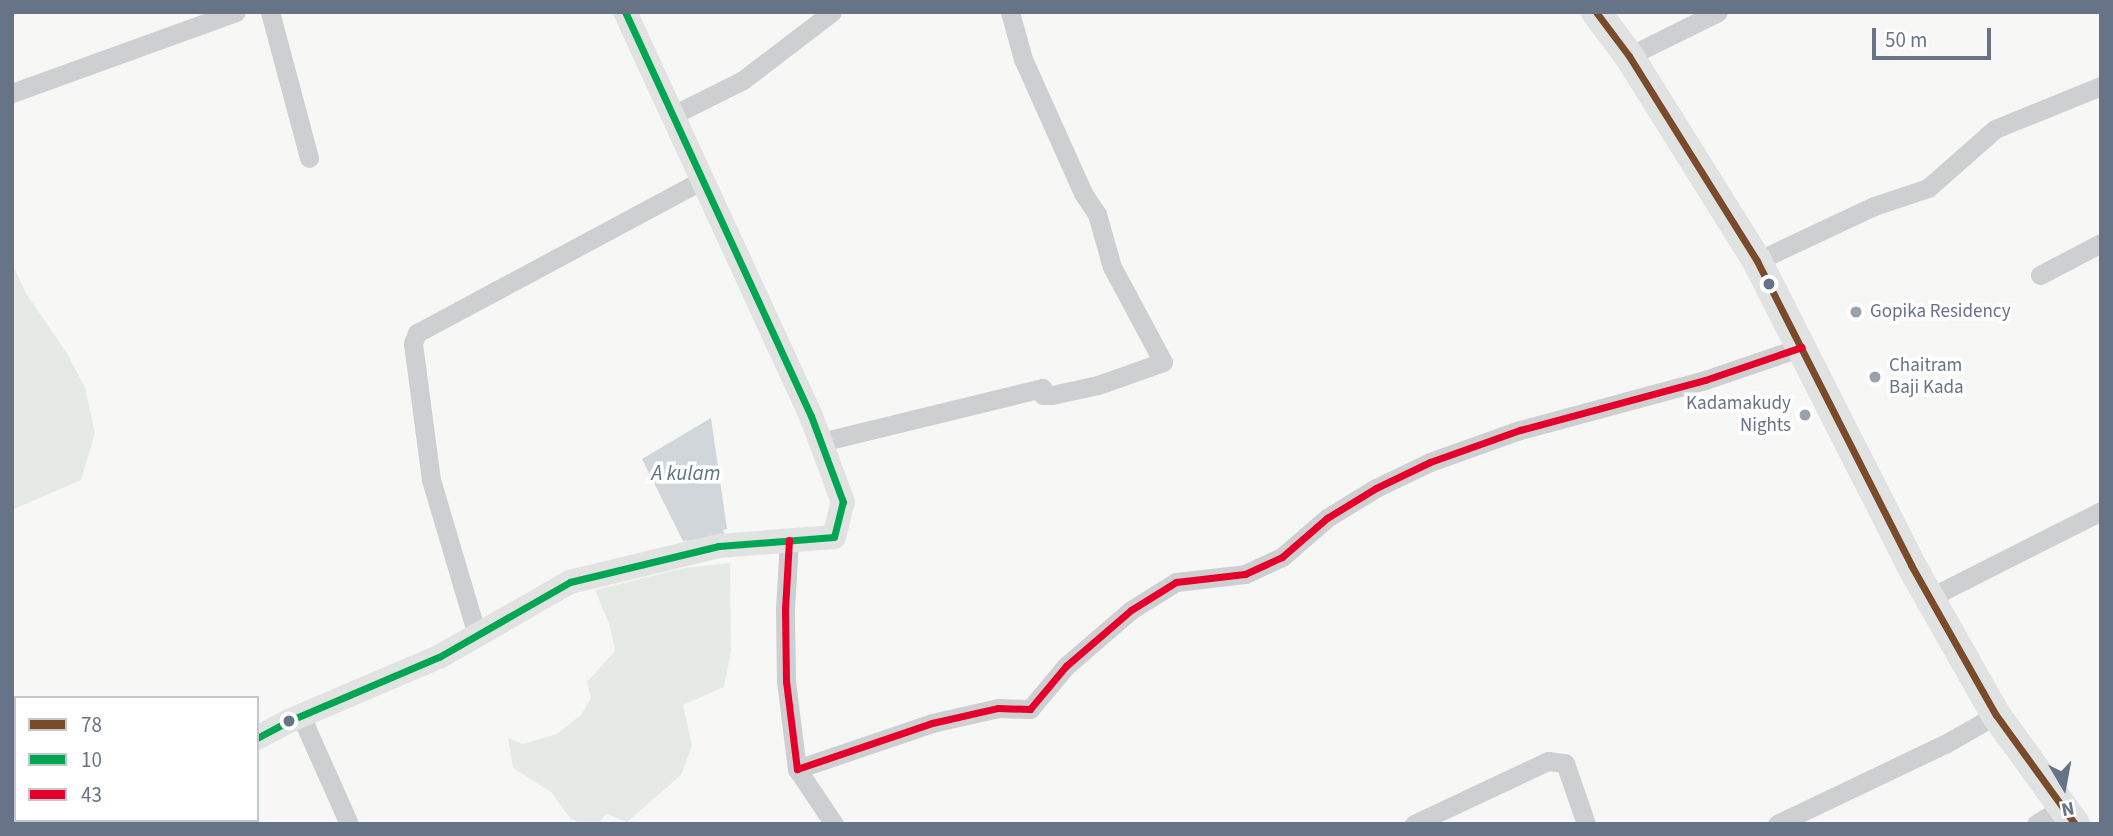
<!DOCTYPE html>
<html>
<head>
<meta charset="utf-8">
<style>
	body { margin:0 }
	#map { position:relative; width:2113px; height:836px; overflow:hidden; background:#f7f7f6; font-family:"Source Sans 3",sans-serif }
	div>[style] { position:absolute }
	.green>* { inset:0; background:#e6eae4 }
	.water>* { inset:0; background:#d0d6da }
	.minor>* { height:19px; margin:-9.5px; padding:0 9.5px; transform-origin:9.5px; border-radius:9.5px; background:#cecfd1 }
	.major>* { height:24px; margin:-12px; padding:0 12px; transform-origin:12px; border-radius:12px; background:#e1e2e2 }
	.highway>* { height:30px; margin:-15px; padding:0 15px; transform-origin:15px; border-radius:15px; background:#e1e2e2 }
	.bus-1>* { height:7px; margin:-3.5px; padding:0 3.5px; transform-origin:3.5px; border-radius:3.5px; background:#7a4b2a }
	.bus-2>* { height:7px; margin:-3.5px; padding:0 3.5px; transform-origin:3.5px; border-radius:3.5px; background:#00a651 }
	.bus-3>* { height:7px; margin:-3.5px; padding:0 3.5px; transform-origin:3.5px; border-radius:3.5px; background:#e4002b }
	.dots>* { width:19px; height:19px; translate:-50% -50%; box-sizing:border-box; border:4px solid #fff; border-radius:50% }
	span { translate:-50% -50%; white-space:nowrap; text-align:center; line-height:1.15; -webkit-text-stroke:7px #fff; paint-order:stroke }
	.poi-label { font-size:19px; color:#677386 }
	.left { translate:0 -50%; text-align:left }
	.right { translate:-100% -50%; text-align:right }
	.water-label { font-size:21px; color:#637482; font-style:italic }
	.frame { position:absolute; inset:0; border:14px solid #677386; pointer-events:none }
	.legend { position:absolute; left:14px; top:696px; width:245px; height:126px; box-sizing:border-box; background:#fff; border:2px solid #c2c7cf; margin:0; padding:9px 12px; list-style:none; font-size:21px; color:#677386 }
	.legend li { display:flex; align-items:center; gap:14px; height:35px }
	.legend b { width:35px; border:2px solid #c2c7cf }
	.north { position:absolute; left:2029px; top:752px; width:70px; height:70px; -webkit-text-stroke:5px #fff; paint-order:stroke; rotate:170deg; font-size:19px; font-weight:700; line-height:28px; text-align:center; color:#677386 }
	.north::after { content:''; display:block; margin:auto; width:24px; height:32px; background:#677386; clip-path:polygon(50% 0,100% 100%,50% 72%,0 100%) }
	.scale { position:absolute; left:1872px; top:28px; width:119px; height:32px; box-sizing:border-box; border:4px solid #677386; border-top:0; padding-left:9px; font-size:21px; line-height:24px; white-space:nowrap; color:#677386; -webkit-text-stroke:5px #fff; paint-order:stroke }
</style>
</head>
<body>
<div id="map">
	<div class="green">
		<div style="clip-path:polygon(12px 263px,25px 292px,68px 355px,85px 388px,95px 433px,81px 480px,12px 510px)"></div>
		<div style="clip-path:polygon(730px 563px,731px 652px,724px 687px,683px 705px,692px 746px,681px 775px,627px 822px,606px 814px,598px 824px,581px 824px,570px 818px,551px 792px,513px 768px,508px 738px,523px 744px,557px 734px,581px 715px,591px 698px,587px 682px,615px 651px,610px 626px,595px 590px,684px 568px)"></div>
	</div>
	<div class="water">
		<div style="clip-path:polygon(711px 418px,727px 529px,723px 530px,725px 537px,683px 541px,642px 459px)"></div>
	</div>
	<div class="minor">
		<div style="left:270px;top:12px;width:151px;rotate:75deg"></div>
		<div style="left:1629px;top:56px;width:99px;rotate:-26.3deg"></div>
		<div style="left:12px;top:93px;width:238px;rotate:-19.9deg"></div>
		<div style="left:671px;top:116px;width:80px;rotate:-26.6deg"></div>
		<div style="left:743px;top:80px;width:112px;rotate:-37.4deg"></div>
		<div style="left:1757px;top:261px;width:129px;rotate:-25.2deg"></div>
		<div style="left:1874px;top:206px;width:57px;rotate:-18.4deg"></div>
		<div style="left:1928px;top:188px;width:89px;rotate:-41.4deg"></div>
		<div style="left:1995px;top:129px;width:114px;rotate:-22.1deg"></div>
		<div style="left:2040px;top:275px;width:69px;rotate:-27.7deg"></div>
		<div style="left:821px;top:442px;width:228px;rotate:-13.7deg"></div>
		<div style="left:1042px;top:388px;width:7px;rotate:82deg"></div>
		<div style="left:1043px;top:395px;width:9px"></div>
		<div style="left:1052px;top:395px;width:47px;rotate:-12.3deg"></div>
		<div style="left:1098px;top:385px;width:69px;rotate:-19.5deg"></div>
		<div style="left:1163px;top:362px;width:108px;rotate:-118.2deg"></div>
		<div style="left:1112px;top:267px;width:55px;rotate:-105.8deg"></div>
		<div style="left:1097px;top:214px;width:25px;rotate:-124deg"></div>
		<div style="left:1083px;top:193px;width:147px;rotate:-114.1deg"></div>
		<div style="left:1023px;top:59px;width:49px;rotate:-105.5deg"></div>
		<div style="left:789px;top:540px;width:69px;rotate:93.3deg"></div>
		<div style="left:785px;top:609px;width:72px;rotate:89.2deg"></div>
		<div style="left:786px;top:681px;width:89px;rotate:82.9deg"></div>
		<div style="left:797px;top:769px;width:143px;rotate:-18.8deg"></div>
		<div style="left:932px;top:723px;width:68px;rotate:-12.8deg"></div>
		<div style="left:998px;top:708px;width:32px;rotate:2deg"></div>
		<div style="left:1030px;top:709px;width:56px;rotate:-50.1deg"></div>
		<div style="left:1066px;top:666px;width:86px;rotate:-40.7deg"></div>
		<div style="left:1131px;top:610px;width:53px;rotate:-31.9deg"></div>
		<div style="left:1176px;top:582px;width:69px;rotate:-6.6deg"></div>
		<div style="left:1245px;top:574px;width:41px;rotate:-24.7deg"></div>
		<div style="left:1282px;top:557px;width:60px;rotate:-40.9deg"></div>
		<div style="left:1327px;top:518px;width:57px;rotate:-31.5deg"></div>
		<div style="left:1376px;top:488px;width:60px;rotate:-25.7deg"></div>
		<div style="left:1430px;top:462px;width:96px;rotate:-19.6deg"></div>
		<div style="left:1520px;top:430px;width:192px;rotate:-15.1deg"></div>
		<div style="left:1705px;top:380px;width:102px;rotate:-18.8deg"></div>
		<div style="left:1929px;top:598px;width:193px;rotate:-26.8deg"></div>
		<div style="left:477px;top:635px;width:162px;rotate:-106.5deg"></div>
		<div style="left:431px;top:480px;width:138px;rotate:-97.5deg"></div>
		<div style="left:413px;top:343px;width:11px;rotate:-68deg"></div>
		<div style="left:417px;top:333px;width:322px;rotate:-28.2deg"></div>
		<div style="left:301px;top:716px;width:118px;rotate:66deg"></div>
		<div style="left:797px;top:769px;width:66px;rotate:56.1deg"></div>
		<div style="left:190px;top:820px;width:4px;rotate:63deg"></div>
		<div style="left:1414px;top:824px;width:148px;rotate:-25.2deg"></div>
		<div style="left:1548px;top:761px;width:17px;rotate:7deg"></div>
		<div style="left:1565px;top:763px;width:65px;rotate:71deg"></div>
		<div style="left:1777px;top:824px;width:186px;rotate:-25.5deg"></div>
		<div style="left:1945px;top:744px;width:59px;rotate:-29.6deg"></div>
		<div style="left:2036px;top:824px;width:32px;rotate:-32deg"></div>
	</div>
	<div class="major">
		<div style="left:257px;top:738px;width:38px;rotate:-28deg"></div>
		<div style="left:291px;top:720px;width:161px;rotate:-23.1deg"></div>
		<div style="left:439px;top:657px;width:151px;rotate:-29.8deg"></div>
		<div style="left:570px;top:582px;width:153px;rotate:-13.6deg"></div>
		<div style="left:719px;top:546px;width:115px;rotate:-4.5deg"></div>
		<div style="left:834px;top:537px;width:36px;rotate:-76deg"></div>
		<div style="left:843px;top:502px;width:92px;rotate:-110.4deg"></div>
		<div style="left:811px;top:416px;width:445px;rotate:-114.7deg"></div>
		<div style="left:97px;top:824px;width:8px;rotate:-30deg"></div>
	</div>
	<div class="highway">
		<div style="left:1596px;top:12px;width:55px;rotate:53.1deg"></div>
		<div style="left:1629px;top:56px;width:242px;rotate:58deg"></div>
		<div style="left:1757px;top:261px;width:341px;rotate:63.1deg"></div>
		<div style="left:1911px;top:565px;width:172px;rotate:60.5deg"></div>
		<div style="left:1996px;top:715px;width:135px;rotate:54.1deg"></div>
	</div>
	<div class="bus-1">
		<div style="left:1596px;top:12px;width:55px;rotate:53.1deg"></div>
		<div style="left:1629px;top:56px;width:242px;rotate:58deg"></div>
		<div style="left:1757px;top:261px;width:341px;rotate:63.1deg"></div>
		<div style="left:1911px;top:565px;width:172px;rotate:60.5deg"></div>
		<div style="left:1996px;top:715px;width:135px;rotate:54.1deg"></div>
	</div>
	<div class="bus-2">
		<div style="left:257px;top:738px;width:38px;rotate:-28deg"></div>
		<div style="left:291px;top:720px;width:161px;rotate:-23.1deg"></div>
		<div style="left:439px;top:657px;width:151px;rotate:-29.8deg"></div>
		<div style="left:570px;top:582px;width:153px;rotate:-13.6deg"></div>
		<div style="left:719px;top:546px;width:115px;rotate:-4.5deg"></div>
		<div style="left:834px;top:537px;width:36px;rotate:-76deg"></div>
		<div style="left:843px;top:502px;width:92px;rotate:-110.4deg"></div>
		<div style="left:811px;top:416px;width:445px;rotate:-114.7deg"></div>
	</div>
	<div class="bus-3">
		<div style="left:789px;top:540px;width:69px;rotate:93.3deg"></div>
		<div style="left:785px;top:609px;width:72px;rotate:89.2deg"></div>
		<div style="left:786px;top:681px;width:89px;rotate:82.9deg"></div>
		<div style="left:797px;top:769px;width:143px;rotate:-18.8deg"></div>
		<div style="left:932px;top:723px;width:68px;rotate:-12.8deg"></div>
		<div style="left:998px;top:708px;width:32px;rotate:2deg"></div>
		<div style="left:1030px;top:709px;width:56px;rotate:-50.1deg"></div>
		<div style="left:1066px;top:666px;width:86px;rotate:-40.7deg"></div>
		<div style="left:1131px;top:610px;width:53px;rotate:-31.9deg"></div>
		<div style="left:1176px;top:582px;width:69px;rotate:-6.6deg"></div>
		<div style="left:1245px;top:574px;width:41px;rotate:-24.7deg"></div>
		<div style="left:1282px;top:557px;width:60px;rotate:-40.9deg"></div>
		<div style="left:1327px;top:518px;width:57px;rotate:-31.5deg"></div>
		<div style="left:1376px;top:488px;width:60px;rotate:-25.7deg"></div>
		<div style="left:1430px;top:462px;width:96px;rotate:-19.6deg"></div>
		<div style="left:1520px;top:430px;width:192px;rotate:-15.1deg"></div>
		<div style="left:1705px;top:380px;width:102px;rotate:-18.8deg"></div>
	</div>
	<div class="dots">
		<div style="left:1769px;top:284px;background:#677386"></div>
		<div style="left:1856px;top:312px;background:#99a1ad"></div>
		<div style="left:1875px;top:377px;background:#99a1ad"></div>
		<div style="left:1805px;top:415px;background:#99a1ad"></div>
		<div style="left:289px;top:721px;background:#677386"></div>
	</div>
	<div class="poi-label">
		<span class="left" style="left:1870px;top:312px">Gopika Residency</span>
		<span class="left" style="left:1889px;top:377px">Chaitram<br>Baji Kada</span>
		<span class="right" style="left:1791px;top:415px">Kadamakudy<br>Nights</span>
	</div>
	<div class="water-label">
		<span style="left:686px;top:473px">A kulam</span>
	</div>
	<div class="frame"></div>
	<ul class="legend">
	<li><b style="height:9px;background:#7a4b2a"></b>78</li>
	<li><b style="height:9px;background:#00a651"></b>10</li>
	<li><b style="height:9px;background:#e4002b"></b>43</li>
	</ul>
	<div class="north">N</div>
	<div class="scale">50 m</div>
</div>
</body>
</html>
